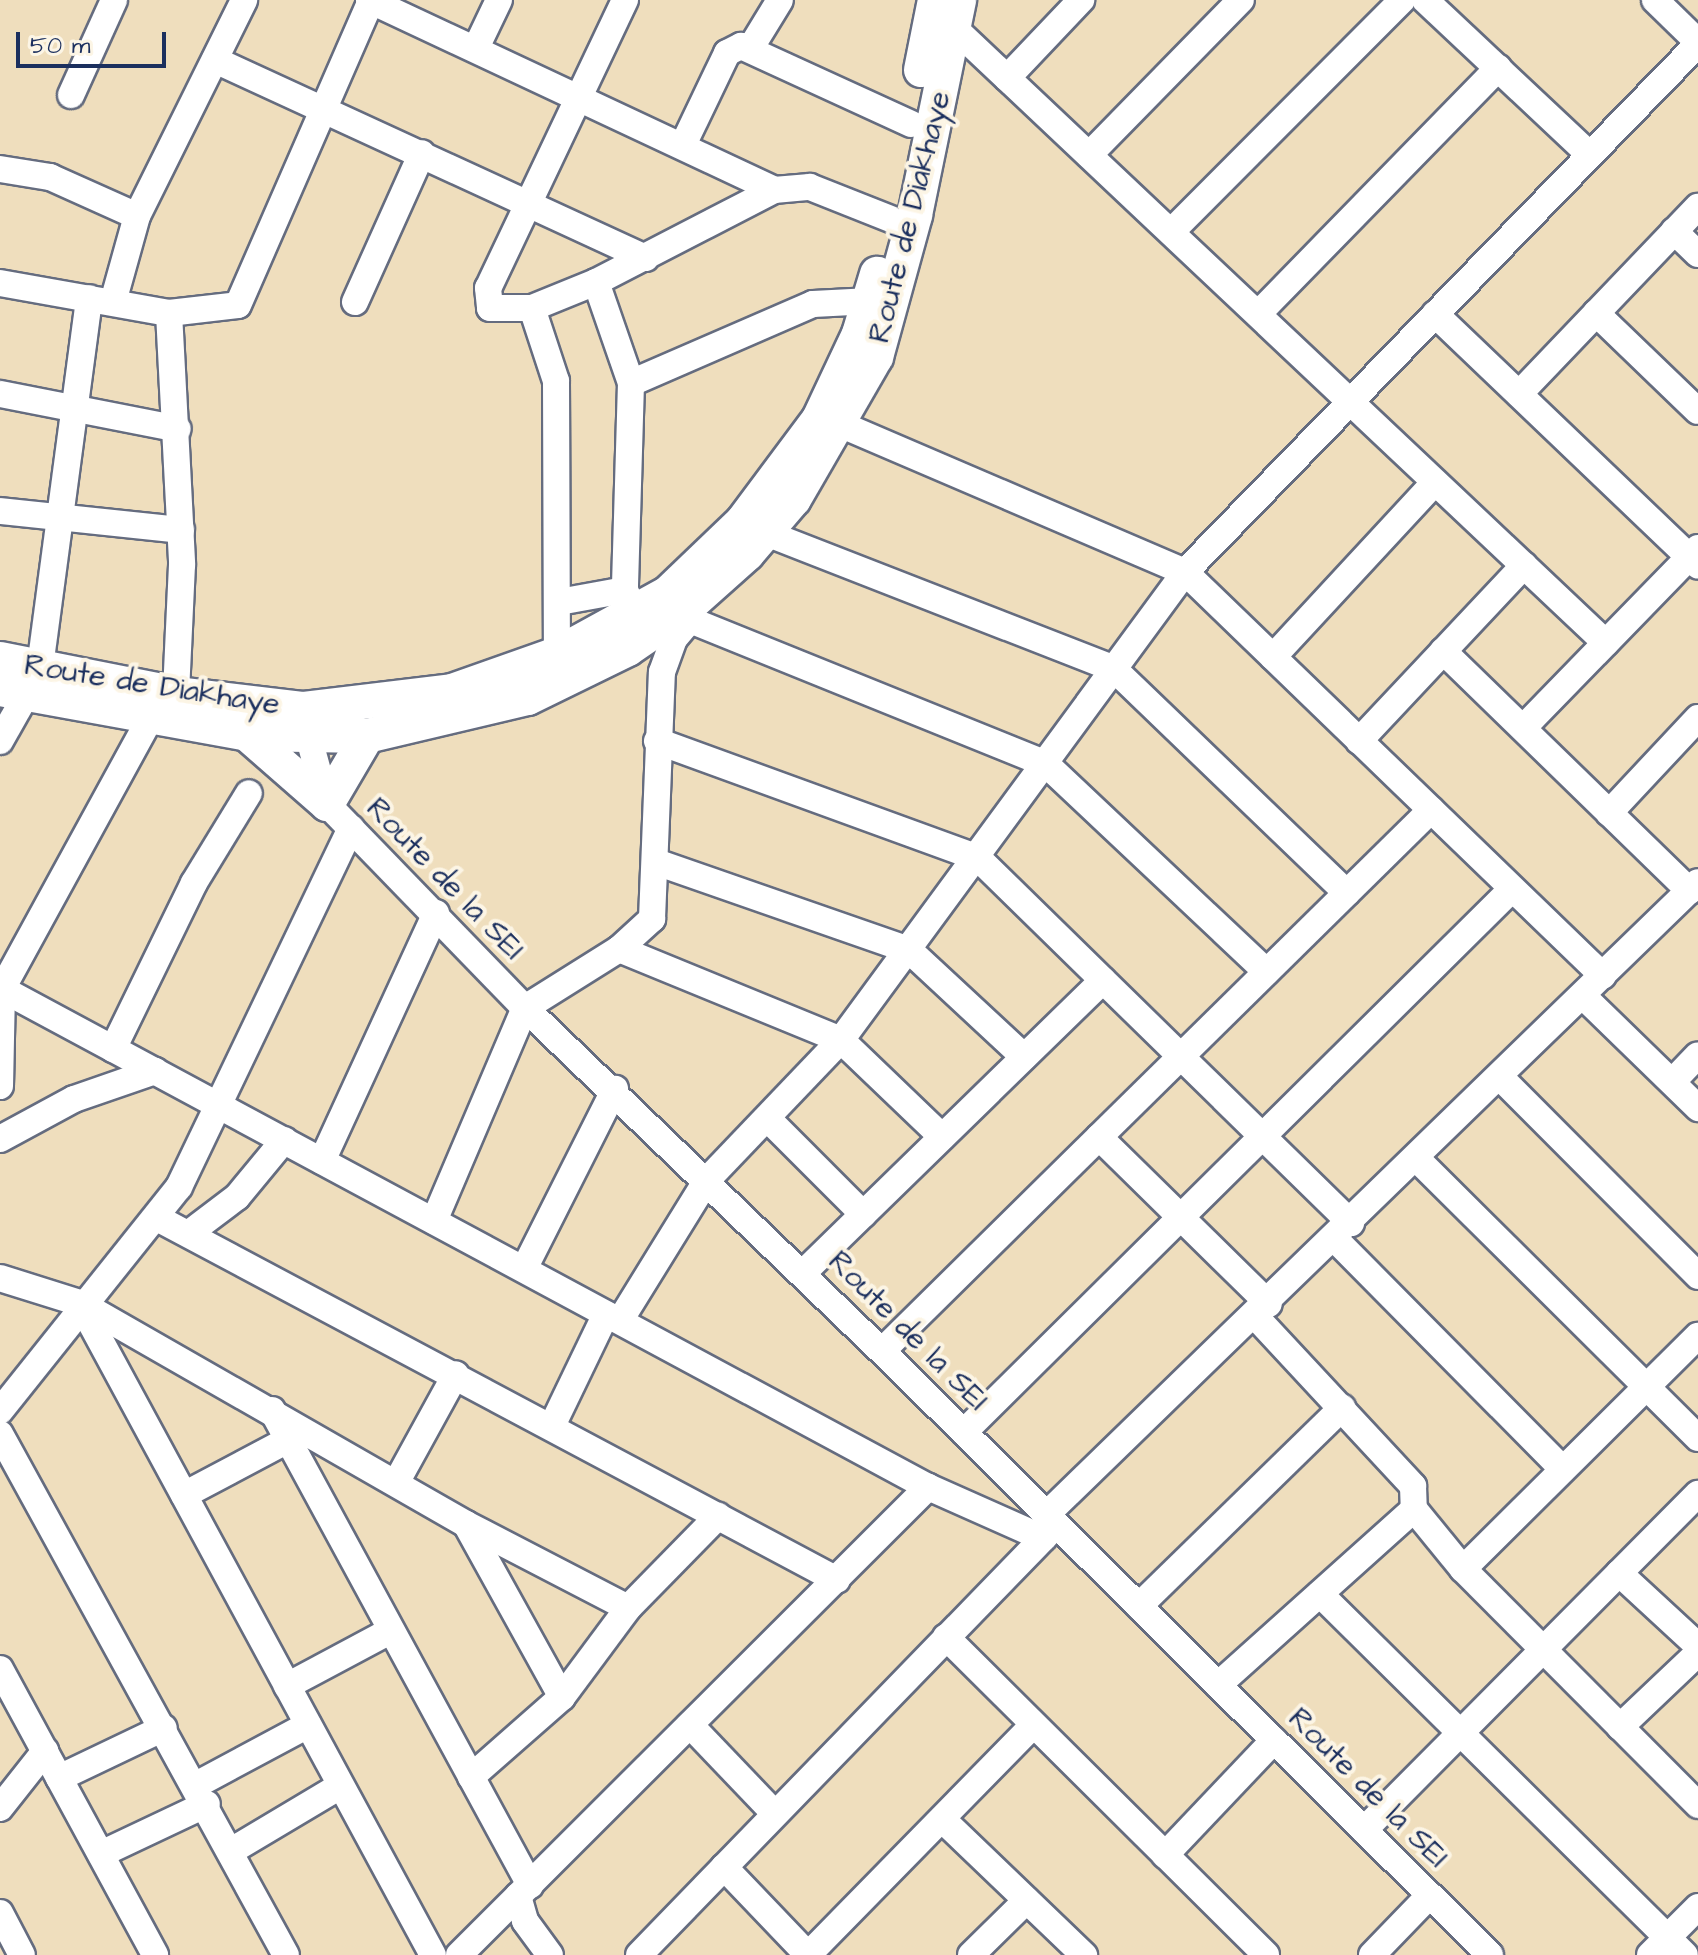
<!DOCTYPE html>
<html>
<head>
<meta charset="utf-8">
<style>
	body { margin:0 }
	#map { position:relative; width:1698px; height:1955px; overflow:hidden; background:#efdebd; font-family:"Architects Daughter",sans-serif }
	div>[style] { position:absolute }
	.roads { filter:drop-shadow(2px 0 #656c7f) drop-shadow(-2px 0 #656c7f) drop-shadow(0 2px #656c7f) drop-shadow(0 -2px #656c7f) }
	.minor>* { height:26px; margin:-13px; padding:0 13px; transform-origin:13px; border-radius:13px; background:#fff }
	.major>* { height:34px; margin:-17px; padding:0 17px; transform-origin:17px; border-radius:17px; background:#fff }
	span { translate:-50% -50%; white-space:nowrap; text-align:center; line-height:1.15; -webkit-text-stroke:8px #fcf5e5; paint-order:stroke }
	.street-label { font-size:30px; color:#1b2f5e }
	.scale { position:absolute; left:16px; top:32px; width:150px; height:36px; box-sizing:border-box; border:4px solid #1b2f5e; border-top:0; padding-left:10px; font-size:24px; line-height:28px; white-space:nowrap; color:#1b2f5e; -webkit-text-stroke:6px #fcf5e5; paint-order:stroke }
</style>
</head>
<body>
<div id="map">
	<div class="roads">
		<div class="minor">
			<div style="left:369px;top:0;width:447px;rotate:25.1deg"></div>
			<div style="left:625px;top:0;width:319px;rotate:115.4deg"></div>
			<div style="left:488px;top:288px;width:20px;rotate:84deg"></div>
			<div style="left:490px;top:308px;width:42px"></div>
			<div style="left:532px;top:308px;width:69px;rotate:-22.1deg"></div>
			<div style="left:596px;top:282px;width:200px;rotate:-27.3deg"></div>
			<div style="left:774px;top:190px;width:36px;rotate:-5deg"></div>
			<div style="left:810px;top:187px;width:87px;rotate:21.6deg"></div>
			<div style="left:1425px;top:0;width:226px;rotate:43.2deg"></div>
			<div style="left:1655px;top:0;width:60px;rotate:44.3deg"></div>
			<div style="left:954px;top:28px;width:896px;rotate:43.33deg"></div>
			<div style="left:476px;top:48px;width:53px;rotate:-64.4deg"></div>
			<div style="left:750px;top:49px;width:57px;rotate:-58.5deg"></div>
			<div style="left:215px;top:60px;width:474px;rotate:24.7deg"></div>
			<div style="left:1007px;top:78px;width:108px;rotate:-46.5deg"></div>
			<div style="left:71px;top:95px;width:104px;rotate:-65.6deg"></div>
			<div style="left:683px;top:145px;width:102px;rotate:-64.4deg"></div>
			<div style="left:727px;top:53px;width:16px;rotate:-27deg"></div>
			<div style="left:741px;top:46px;width:187px;rotate:24.6deg"></div>
			<div style="left:1089px;top:155px;width:217px;rotate:-45.6deg"></div>
			<div style="left:0;top:169px;width:51px;rotate:9.1deg"></div>
			<div style="left:50px;top:177px;width:95px;rotate:24.1deg"></div>
			<div style="left:1674px;top:231px;width:33px;rotate:44deg"></div>
			<div style="left:1171px;top:232px;width:327px;rotate:-45.1deg"></div>
			<div style="left:596px;top:282px;width:107px;rotate:70.9deg"></div>
			<div style="left:631px;top:383px;width:207px;rotate:91.7deg"></div>
			<div style="left:625px;top:590px;width:27px;rotate:66deg"></div>
			<div style="left:0;top:283px;width:172px;rotate:10.1deg"></div>
			<div style="left:169px;top:313px;width:69px;rotate:-6.6deg"></div>
			<div style="left:238px;top:305px;width:333px;rotate:-66.4deg"></div>
			<div style="left:113px;top:302px;width:89px;rotate:-74.4deg"></div>
			<div style="left:137px;top:216px;width:241px;rotate:-63.6deg"></div>
			<div style="left:355px;top:302px;width:163px;rotate:-65.8deg"></div>
			<div style="left:532px;top:308px;width:77px;rotate:71.8deg"></div>
			<div style="left:556px;top:381px;width:273px;rotate:89.8deg"></div>
			<div style="left:169px;top:313px;width:252px;rotate:87deg"></div>
			<div style="left:182px;top:565px;width:129px;rotate:92.7deg"></div>
			<div style="left:1596px;top:313px;width:141px;rotate:43.9deg"></div>
			<div style="left:1258px;top:314px;width:344px;rotate:-45.7deg"></div>
			<div style="left:1435px;top:314px;width:364px;rotate:43.7deg"></div>
			<div style="left:631px;top:383px;width:198px;rotate:-23.5deg"></div>
			<div style="left:813px;top:304px;width:58px;rotate:-3deg"></div>
			<div style="left:0;top:394px;width:181px;rotate:11.1deg"></div>
			<div style="left:1519px;top:394px;width:259px;rotate:-46.3deg"></div>
			<div style="left:842px;top:425px;width:373px;rotate:23.2deg"></div>
			<div style="left:1185px;top:572px;width:581px;rotate:44.02deg"></div>
			<div style="left:0;top:511px;width:182px;rotate:6deg"></div>
			<div style="left:766px;top:533px;width:374px;rotate:21.3deg"></div>
			<div style="left:1114px;top:669px;width:323px;rotate:43.9deg"></div>
			<div style="left:559px;top:602px;width:67px;rotate:-10.3deg"></div>
			<div style="left:683px;top:611px;width:11px;rotate:52deg"></div>
			<div style="left:690px;top:620px;width:384px;rotate:22deg"></div>
			<div style="left:1046px;top:764px;width:303px;rotate:43.3deg"></div>
			<div style="left:1443px;top:651px;width:344px;rotate:44.2deg"></div>
			<div style="left:1273px;top:657px;width:238px;rotate:-47.2deg"></div>
			<div style="left:40px;top:667px;width:372px;rotate:-82.4deg"></div>
			<div style="left:304px;top:720px;width:87px;rotate:74.7deg"></div>
			<div style="left:327px;top:804px;width:284px;rotate:45.9deg"></div>
			<div style="left:525px;top:1008px;width:495px;rotate:43.9deg"></div>
			<div style="left:882px;top:1351px;width:857px;rotate:44.81deg"></div>
			<div style="left:1523px;top:728px;width:251px;rotate:-45.8deg"></div>
			<div style="left:0;top:741px;width:53px;rotate:-60.5deg"></div>
			<div style="left:657px;top:741px;width:342px;rotate:20deg"></div>
			<div style="left:978px;top:858px;width:522px;rotate:44.38deg"></div>
			<div style="left:1359px;top:741px;width:241px;rotate:-46.8deg"></div>
			<div style="left:1609px;top:813px;width:130px;rotate:-46.9deg"></div>
			<div style="left:656px;top:862px;width:268px;rotate:19.2deg"></div>
			<div style="left:909px;top:950px;width:157px;rotate:42.9deg"></div>
			<div style="left:619px;top:949px;width:240px;rotate:22.3deg"></div>
			<div style="left:841px;top:1040px;width:140px;rotate:43.8deg"></div>
			<div style="left:0;top:988px;width:1054px;rotate:28.27deg"></div>
			<div style="left:928px;top:1487px;width:126px;rotate:23.9deg"></div>
			<div style="left:1583px;top:996px;width:161px;rotate:44.2deg"></div>
			<div style="left:113px;top:1049px;width:185px;rotate:-64deg"></div>
			<div style="left:194px;top:883px;width:105px;rotate:-58.6deg"></div>
			<div style="left:1500px;top:1077px;width:281px;rotate:45.1deg"></div>
			<div style="left:1672px;top:1082px;width:37px;rotate:-46deg"></div>
			<div style="left:0;top:1086px;width:97px;rotate:-88.8deg"></div>
			<div style="left:2px;top:989px;width:308px;rotate:-61.3deg"></div>
			<div style="left:770px;top:1121px;width:132px;rotate:45deg"></div>
			<div style="left:1099px;top:1137px;width:238px;rotate:44.5deg"></div>
			<div style="left:0;top:1139px;width:84px;rotate:-28.4deg"></div>
			<div style="left:74px;top:1099px;width:86px;rotate:-19.1deg"></div>
			<div style="left:1417px;top:1159px;width:396px;rotate:44.8deg"></div>
			<div style="left:322px;top:1161px;width:273px;rotate:-65.3deg"></div>
			<div style="left:159px;top:1219px;width:768px;rotate:28.03deg"></div>
			<div style="left:434px;top:1221px;width:232px;rotate:-66.9deg"></div>
			<div style="left:525px;top:1008px;width:111px;rotate:-32.1deg"></div>
			<div style="left:619px;top:949px;width:45px;rotate:-42.3deg"></div>
			<div style="left:652px;top:919px;width:247px;rotate:-87.7deg"></div>
			<div style="left:662px;top:672px;width:35px;rotate:-70deg"></div>
			<div style="left:674px;top:639px;width:25px;rotate:-50deg"></div>
			<div style="left:192px;top:1231px;width:56px;rotate:-37.1deg"></div>
			<div style="left:237px;top:1197px;width:74px;rotate:-50.5deg"></div>
			<div style="left:1335px;top:1239px;width:324px;rotate:45.3deg"></div>
			<div style="left:524px;top:1269px;width:202px;rotate:-63.2deg"></div>
			<div style="left:803px;top:1273px;width:419px;rotate:-44.3deg"></div>
			<div style="left:0;top:1278px;width:84px;rotate:17.4deg"></div>
			<div style="left:80px;top:1303px;width:445px;rotate:29.8deg"></div>
			<div style="left:466px;top:1524px;width:182px;rotate:27.4deg"></div>
			<div style="left:80px;top:1303px;width:741px;rotate:61.57deg"></div>
			<div style="left:1256px;top:1317px;width:231px;rotate:47.1deg"></div>
			<div style="left:1413px;top:1486px;width:23px;rotate:88deg"></div>
			<div style="left:1414px;top:1509px;width:77px;rotate:50.8deg"></div>
			<div style="left:1463px;top:1569px;width:333px;rotate:45.1deg"></div>
			<div style="left:621px;top:1319px;width:163px;rotate:-58.3deg"></div>
			<div style="left:707px;top:1180px;width:194px;rotate:-46.3deg"></div>
			<div style="left:841px;top:1040px;width:581px;rotate:-53.68deg"></div>
			<div style="left:1185px;top:572px;width:736px;rotate:-45.83deg"></div>
			<div style="left:882px;top:1351px;width:771px;rotate:-44.58deg"></div>
			<div style="left:272px;top:1410px;width:541px;rotate:61.49deg"></div>
			<div style="left:0;top:1411px;width:287px;rotate:-51.4deg"></div>
			<div style="left:179px;top:1187px;width:398px;rotate:-64.4deg"></div>
			<div style="left:552px;top:1426px;width:124px;rotate:-64.3deg"></div>
			<div style="left:964px;top:1432px;width:771px;rotate:-44.74deg"></div>
			<div style="left:0;top:1434px;width:594px;rotate:61.24deg"></div>
			<div style="left:396px;top:1483px;width:124px;rotate:-61.2deg"></div>
			<div style="left:184px;top:1495px;width:118px;rotate:-27.9deg"></div>
			<div style="left:1047px;top:1514px;width:907px;rotate:-44.15deg"></div>
			<div style="left:466px;top:1524px;width:198px;rotate:61deg"></div>
			<div style="left:1463px;top:1569px;width:331px;rotate:-44.8deg"></div>
			<div style="left:1619px;top:1573px;width:108px;rotate:42.7deg"></div>
			<div style="left:1320px;top:1594px;width:513px;rotate:44.68deg"></div>
			<div style="left:1139px;top:1606px;width:284px;rotate:-44.3deg"></div>
			<div style="left:946px;top:1637px;width:451px;rotate:44.8deg"></div>
			<div style="left:0;top:1669px;width:325px;rotate:61.5deg"></div>
			<div style="left:1218px;top:1685px;width:263px;rotate:-41.9deg"></div>
			<div style="left:287px;top:1686px;width:117px;rotate:-28.1deg"></div>
			<div style="left:690px;top:1725px;width:123px;rotate:46.3deg"></div>
			<div style="left:1620px;top:1727px;width:108px;rotate:-43.5deg"></div>
			<div style="left:471px;top:1777px;width:121px;rotate:-41.3deg"></div>
			<div style="left:562px;top:1697px;width:111px;rotate:-53.4deg"></div>
			<div style="left:628px;top:1608px;width:129px;rotate:-45.6deg"></div>
			<div style="left:59px;top:1778px;width:116px;rotate:-25.5deg"></div>
			<div style="left:196px;top:1785px;width:127px;rotate:-28.2deg"></div>
			<div style="left:0;top:1808px;width:73px;rotate:-51.7deg"></div>
			<div style="left:942px;top:1819px;width:197px;rotate:43.8deg"></div>
			<div style="left:1364px;top:1830px;width:474px;rotate:-45.2deg"></div>
			<div style="left:231px;top:1851px;width:127px;rotate:-30.8deg"></div>
			<div style="left:101px;top:1854px;width:117px;rotate:-25.3deg"></div>
			<div style="left:1165px;top:1855px;width:158px;rotate:-46.5deg"></div>
			<div style="left:724px;top:1867px;width:122px;rotate:46.3deg"></div>
			<div style="left:518px;top:1896px;width:26px;rotate:74deg"></div>
			<div style="left:525px;top:1921px;width:42px;rotate:53.7deg"></div>
			<div style="left:0;top:1913px;width:47px;rotate:62.4deg"></div>
			<div style="left:459px;top:1955px;width:663px;rotate:-44.94deg"></div>
			<div style="left:639px;top:1955px;width:596px;rotate:-45.88deg"></div>
			<div style="left:808px;top:1955px;width:322px;rotate:-45.6deg"></div>
			<div style="left:971px;top:1955px;width:78px;rotate:-44.5deg"></div>
			<div style="left:1372px;top:1955px;width:83px;rotate:-46deg"></div>
			<div style="left:1650px;top:1955px;width:68px;rotate:-45deg"></div>
		</div>
		<div class="major">
			<div style="left:921px;top:70px;width:71px;rotate:-78.7deg"></div>
			<div style="left:0;top:659px;width:179px;rotate:11.2deg"></div>
			<div style="left:176px;top:694px;width:129px;rotate:6.7deg"></div>
			<div style="left:304px;top:709px;width:149px;rotate:-6.9deg"></div>
			<div style="left:452px;top:691px;width:111px;rotate:-19.4deg"></div>
			<div style="left:557px;top:654px;width:127px;rotate:-28.8deg"></div>
			<div style="left:668px;top:593px;width:104px;rotate:-43.8deg"></div>
			<div style="left:743px;top:521px;width:127px;rotate:-53.3deg"></div>
			<div style="left:819px;top:419px;width:94px;rotate:-64.8deg"></div>
			<div style="left:859px;top:334px;width:63px;rotate:-73.3deg"></div>
			<div style="left:0;top:689px;width:251px;rotate:10.3deg"></div>
			<div style="left:247px;top:734px;width:120px;rotate:1deg"></div>
			<div style="left:367px;top:736px;width:165px;rotate:-13.3deg"></div>
			<div style="left:528px;top:698px;width:111px;rotate:-26.1deg"></div>
			<div style="left:628px;top:649px;width:67px;rotate:-34.6deg"></div>
			<div style="left:683px;top:611px;width:86px;rotate:-41.7deg"></div>
			<div style="left:747px;top:554px;width:72px;rotate:-49.5deg"></div>
			<div style="left:794px;top:499px;width:164px;rotate:-60deg"></div>
			<div style="left:876px;top:357px;width:147px;rotate:-74.6deg"></div>
			<div style="left:915px;top:215px;width:219px;rotate:-78.4deg"></div>
			<div style="left:247px;top:734px;width:106px;rotate:41.2deg"></div>
			<div style="left:327px;top:804px;width:79px;rotate:-59.5deg"></div>
		</div>
	</div>
	<div class="street-label">
		<span style="left:910px;top:217px;rotate:-76deg">Route de Diakhaye</span>
		<span style="left:152px;top:685px;rotate:9deg">Route de Diakhaye</span>
		<span style="left:445px;top:879px;rotate:46deg">Route de la SEI</span>
		<span style="left:908px;top:1331px;rotate:45deg">Route de la SEI</span>
		<span style="left:1368px;top:1788px;rotate:45deg">Route de la SEI</span>
	</div>
	<div class="scale">50 m</div>
</div>
</body>
</html>
